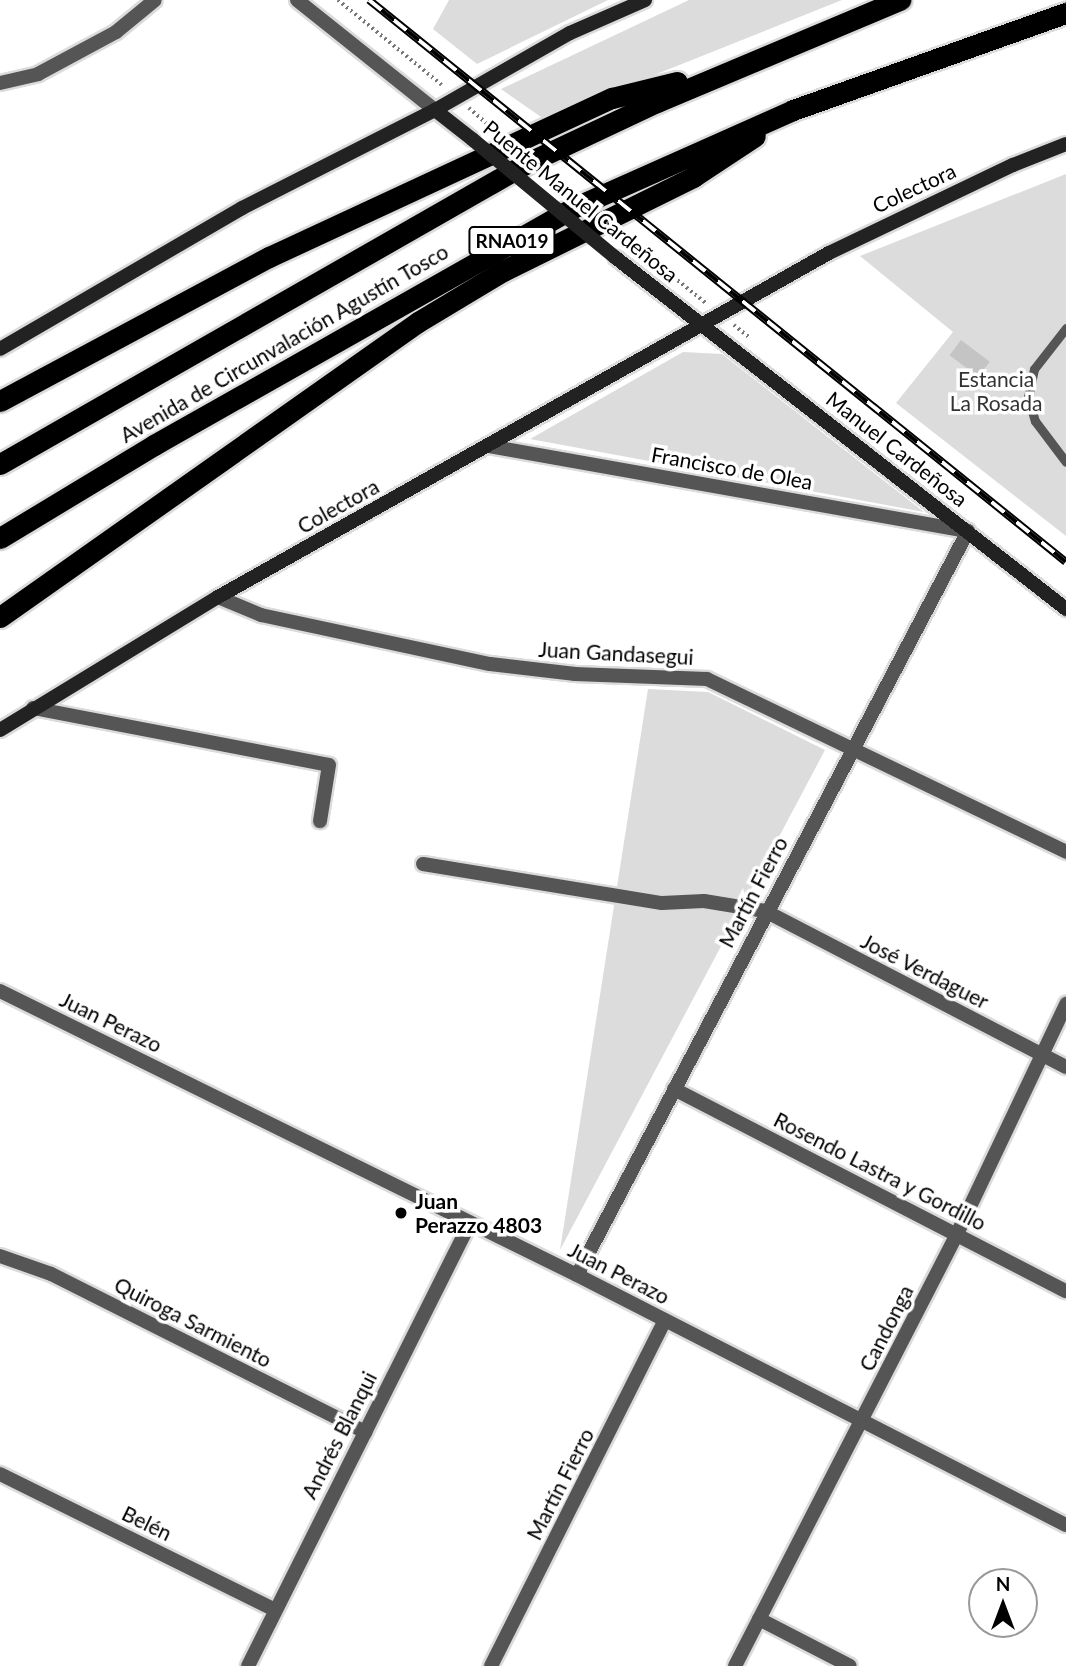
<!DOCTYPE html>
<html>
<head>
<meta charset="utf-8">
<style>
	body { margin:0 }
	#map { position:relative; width:1066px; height:1666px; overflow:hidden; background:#fff; font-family:Lato,sans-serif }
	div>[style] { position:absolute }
	.green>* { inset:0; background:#dcdcdc }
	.building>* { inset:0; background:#c4c4c4; transform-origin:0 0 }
	.path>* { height:3.5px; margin-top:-1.75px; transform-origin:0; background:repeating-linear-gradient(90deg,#777 0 2px,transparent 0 5.5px) }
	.roads { filter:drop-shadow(2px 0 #dbdbdb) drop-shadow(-2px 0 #dbdbdb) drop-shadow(0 2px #dbdbdb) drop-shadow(0 -2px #dbdbdb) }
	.service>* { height:9px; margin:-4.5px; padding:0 4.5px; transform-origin:4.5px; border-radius:4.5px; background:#555 }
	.minor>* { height:14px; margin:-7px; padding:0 7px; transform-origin:7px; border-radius:7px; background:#555 }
	.secondary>* { height:14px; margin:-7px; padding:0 7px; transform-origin:7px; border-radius:7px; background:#222 }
	.motorway>* { height:21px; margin:-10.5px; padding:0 10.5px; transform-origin:10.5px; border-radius:10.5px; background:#000 }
	.rail>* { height:8px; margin-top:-4px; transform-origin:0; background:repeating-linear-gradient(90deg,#fff 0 16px,#000 0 32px); box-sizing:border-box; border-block:2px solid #000 }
	.path-bridge>* { height:3.5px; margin-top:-1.75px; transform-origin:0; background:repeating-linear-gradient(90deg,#777 0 2px,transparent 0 5.5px) }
	.secondary-bridge>* { height:14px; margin:-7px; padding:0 7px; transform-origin:7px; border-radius:7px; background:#222 }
	.dots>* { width:19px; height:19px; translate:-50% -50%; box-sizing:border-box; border:4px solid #fff; border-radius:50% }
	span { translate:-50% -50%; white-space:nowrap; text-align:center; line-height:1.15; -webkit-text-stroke:7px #fff; paint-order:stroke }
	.shield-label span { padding:2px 5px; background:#fff; border:2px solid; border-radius:5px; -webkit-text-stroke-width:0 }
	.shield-label { font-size:19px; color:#000; font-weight:700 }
	.street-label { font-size:21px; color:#000 }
	.park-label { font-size:21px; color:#333 }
	.poi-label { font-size:21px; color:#000; font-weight:700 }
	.left { translate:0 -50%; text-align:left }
	.north { position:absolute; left:968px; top:1568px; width:70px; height:70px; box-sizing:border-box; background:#fff; border:2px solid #999; border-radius:50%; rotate:0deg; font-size:19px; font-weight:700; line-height:28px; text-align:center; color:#000 }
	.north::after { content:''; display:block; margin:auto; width:24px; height:32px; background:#000; clip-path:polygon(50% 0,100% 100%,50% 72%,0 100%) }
</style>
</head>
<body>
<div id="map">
	<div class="green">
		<div style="clip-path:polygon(449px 0,608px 0,477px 64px,433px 29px)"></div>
		<div style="clip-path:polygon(689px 0,842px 0,544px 119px,501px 89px)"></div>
		<div style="clip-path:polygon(1066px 174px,1066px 536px,896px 403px,953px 332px,860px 256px)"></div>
		<div style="clip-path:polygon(683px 352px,722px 354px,924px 512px,530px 439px)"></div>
		<div style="clip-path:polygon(648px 689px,708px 692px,825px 750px,560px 1250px)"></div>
	</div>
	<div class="building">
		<div style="left:961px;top:340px;width:36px;height:19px;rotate:37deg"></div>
	</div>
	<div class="path">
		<div style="left:338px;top:0;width:134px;rotate:39.3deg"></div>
		<div style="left:469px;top:108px;width:30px;rotate:41deg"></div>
		<div style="left:635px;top:246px;width:91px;rotate:38.8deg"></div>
		<div style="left:734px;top:325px;width:21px;rotate:39deg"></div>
	</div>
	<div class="roads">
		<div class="service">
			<div style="left:1066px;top:328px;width:52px;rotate:128deg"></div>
			<div style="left:1034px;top:369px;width:29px;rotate:102deg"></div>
			<div style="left:1028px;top:397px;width:25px;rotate:74deg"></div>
			<div style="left:1035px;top:421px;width:51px;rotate:52.9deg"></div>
		</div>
		<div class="minor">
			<div style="left:297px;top:0;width:176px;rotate:38.6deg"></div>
			<div style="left:0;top:83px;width:39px;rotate:-13deg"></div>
			<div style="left:38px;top:74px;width:89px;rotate:-28.3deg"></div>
			<div style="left:116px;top:32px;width:50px;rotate:-39.4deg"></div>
			<div style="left:489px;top:446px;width:486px;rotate:10.1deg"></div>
			<div style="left:968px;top:531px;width:840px;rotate:117.72deg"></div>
			<div style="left:218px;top:597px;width:47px;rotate:22.7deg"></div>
			<div style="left:261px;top:615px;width:234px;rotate:12.1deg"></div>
			<div style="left:490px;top:664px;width:86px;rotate:6.7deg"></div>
			<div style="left:575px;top:674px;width:132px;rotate:2.2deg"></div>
			<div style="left:707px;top:679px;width:399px;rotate:25.7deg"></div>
			<div style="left:33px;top:708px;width:301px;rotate:10.9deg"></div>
			<div style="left:329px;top:765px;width:57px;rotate:99.1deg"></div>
			<div style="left:423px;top:864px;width:242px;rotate:9.3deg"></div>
			<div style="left:662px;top:903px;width:42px;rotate:-2.7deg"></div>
			<div style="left:704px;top:901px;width:62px;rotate:9.3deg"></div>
			<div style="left:765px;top:911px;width:339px;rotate:27.4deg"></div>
			<div style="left:0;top:991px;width:643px;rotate:26.21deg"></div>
			<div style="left:577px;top:1275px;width:549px;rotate:27.08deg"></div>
			<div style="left:674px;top:1089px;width:441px;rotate:27.3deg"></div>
			<div style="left:0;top:1256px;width:54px;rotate:19.4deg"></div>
			<div style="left:51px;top:1274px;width:352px;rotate:26.7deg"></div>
			<div style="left:0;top:1474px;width:307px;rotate:26.3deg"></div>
			<div style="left:759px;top:1619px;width:102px;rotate:27.3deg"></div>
			<div style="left:248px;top:1666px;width:494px;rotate:-63.4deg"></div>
			<div style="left:491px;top:1666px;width:387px;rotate:-63.3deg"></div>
			<div style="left:735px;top:1666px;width:486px;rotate:-62.8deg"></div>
			<div style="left:957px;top:1234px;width:255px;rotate:-64.6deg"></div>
		</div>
		<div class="secondary">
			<div style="left:435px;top:110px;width:47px;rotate:38.1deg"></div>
			<div style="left:616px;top:258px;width:571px;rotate:37.95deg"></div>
			<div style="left:0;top:349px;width:280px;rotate:-30.2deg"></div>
			<div style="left:242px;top:208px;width:216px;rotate:-26.9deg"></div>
			<div style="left:435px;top:110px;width:155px;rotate:-29.7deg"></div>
			<div style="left:570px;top:33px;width:82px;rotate:-23.7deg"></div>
			<div style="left:0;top:730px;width:255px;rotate:-31.4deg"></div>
			<div style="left:218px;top:597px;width:701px;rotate:-29.38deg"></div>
			<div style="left:829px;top:253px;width:204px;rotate:-25.6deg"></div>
			<div style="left:1013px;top:165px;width:57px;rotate:-21.6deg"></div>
		</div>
		<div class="motorway">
			<div style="left:0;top:401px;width:305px;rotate:-28.2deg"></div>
			<div style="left:269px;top:257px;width:378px;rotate:-24.9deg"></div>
			<div style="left:612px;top:98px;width:67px;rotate:-13.8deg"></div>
			<div style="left:0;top:464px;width:605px;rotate:-29.74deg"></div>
			<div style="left:525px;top:164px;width:146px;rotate:-25.2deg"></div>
			<div style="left:657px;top:102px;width:264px;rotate:-22.8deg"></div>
			<div style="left:0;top:538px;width:180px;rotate:-31.1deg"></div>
			<div style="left:154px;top:445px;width:481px;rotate:-29.5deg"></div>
			<div style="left:573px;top:208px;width:241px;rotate:-24deg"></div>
			<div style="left:793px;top:110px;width:290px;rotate:-19.6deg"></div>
			<div style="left:0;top:617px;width:512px;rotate:-35.21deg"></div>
			<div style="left:418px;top:322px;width:99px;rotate:-31deg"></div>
			<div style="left:503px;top:271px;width:212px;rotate:-26.3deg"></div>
			<div style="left:693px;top:177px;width:74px;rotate:-33.5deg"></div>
		</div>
	</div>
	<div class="rail">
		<div style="left:369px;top:0;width:895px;rotate:38.88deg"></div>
	</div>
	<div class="path-bridge">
		<div style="left:492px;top:128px;width:185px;rotate:39.5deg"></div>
	</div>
	<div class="secondary-bridge">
		<div style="left:472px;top:139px;width:187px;rotate:39.6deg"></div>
	</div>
	<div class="dots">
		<div style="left:401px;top:1213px;background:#000"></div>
	</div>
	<div class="shield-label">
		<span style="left:512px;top:241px">RNA019</span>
	</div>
	<div class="street-label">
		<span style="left:914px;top:188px;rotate:-25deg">Colectora</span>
		<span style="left:581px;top:201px;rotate:39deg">Puente Manuel Cardeñosa</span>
		<span style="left:284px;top:343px;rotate:-30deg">Avenida de Circunvalación Agustín Tosco</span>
		<span style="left:897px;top:449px;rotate:38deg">Manuel Cardeñosa</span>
		<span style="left:732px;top:468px;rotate:10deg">Francisco de Olea</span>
		<span style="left:338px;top:506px;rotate:-29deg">Colectora</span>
		<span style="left:616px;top:653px;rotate:3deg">Juan Gandasegui</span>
		<span style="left:753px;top:892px;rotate:-62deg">Martín Fierro</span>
		<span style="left:925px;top:971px;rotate:27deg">José Verdaguer</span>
		<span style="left:111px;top:1022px;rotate:26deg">Juan Perazo</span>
		<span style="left:880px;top:1171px;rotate:27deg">Rosendo Lastra y Gordillo</span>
		<span style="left:619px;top:1273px;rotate:27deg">Juan Perazo</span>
		<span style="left:193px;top:1322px;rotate:27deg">Quiroga Sarmiento</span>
		<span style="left:886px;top:1328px;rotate:-63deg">Candonga</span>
		<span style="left:339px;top:1435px;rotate:-63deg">Andrés Blanqui</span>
		<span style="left:560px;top:1484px;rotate:-63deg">Martín Fierro</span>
		<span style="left:147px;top:1523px;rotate:26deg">Belén</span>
	</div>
	<div class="park-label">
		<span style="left:996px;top:391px">Estancia<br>La Rosada</span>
	</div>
	<div class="poi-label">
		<span class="left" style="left:415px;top:1213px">Juan<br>Perazzo 4803</span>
	</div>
	<div class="north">N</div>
</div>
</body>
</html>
